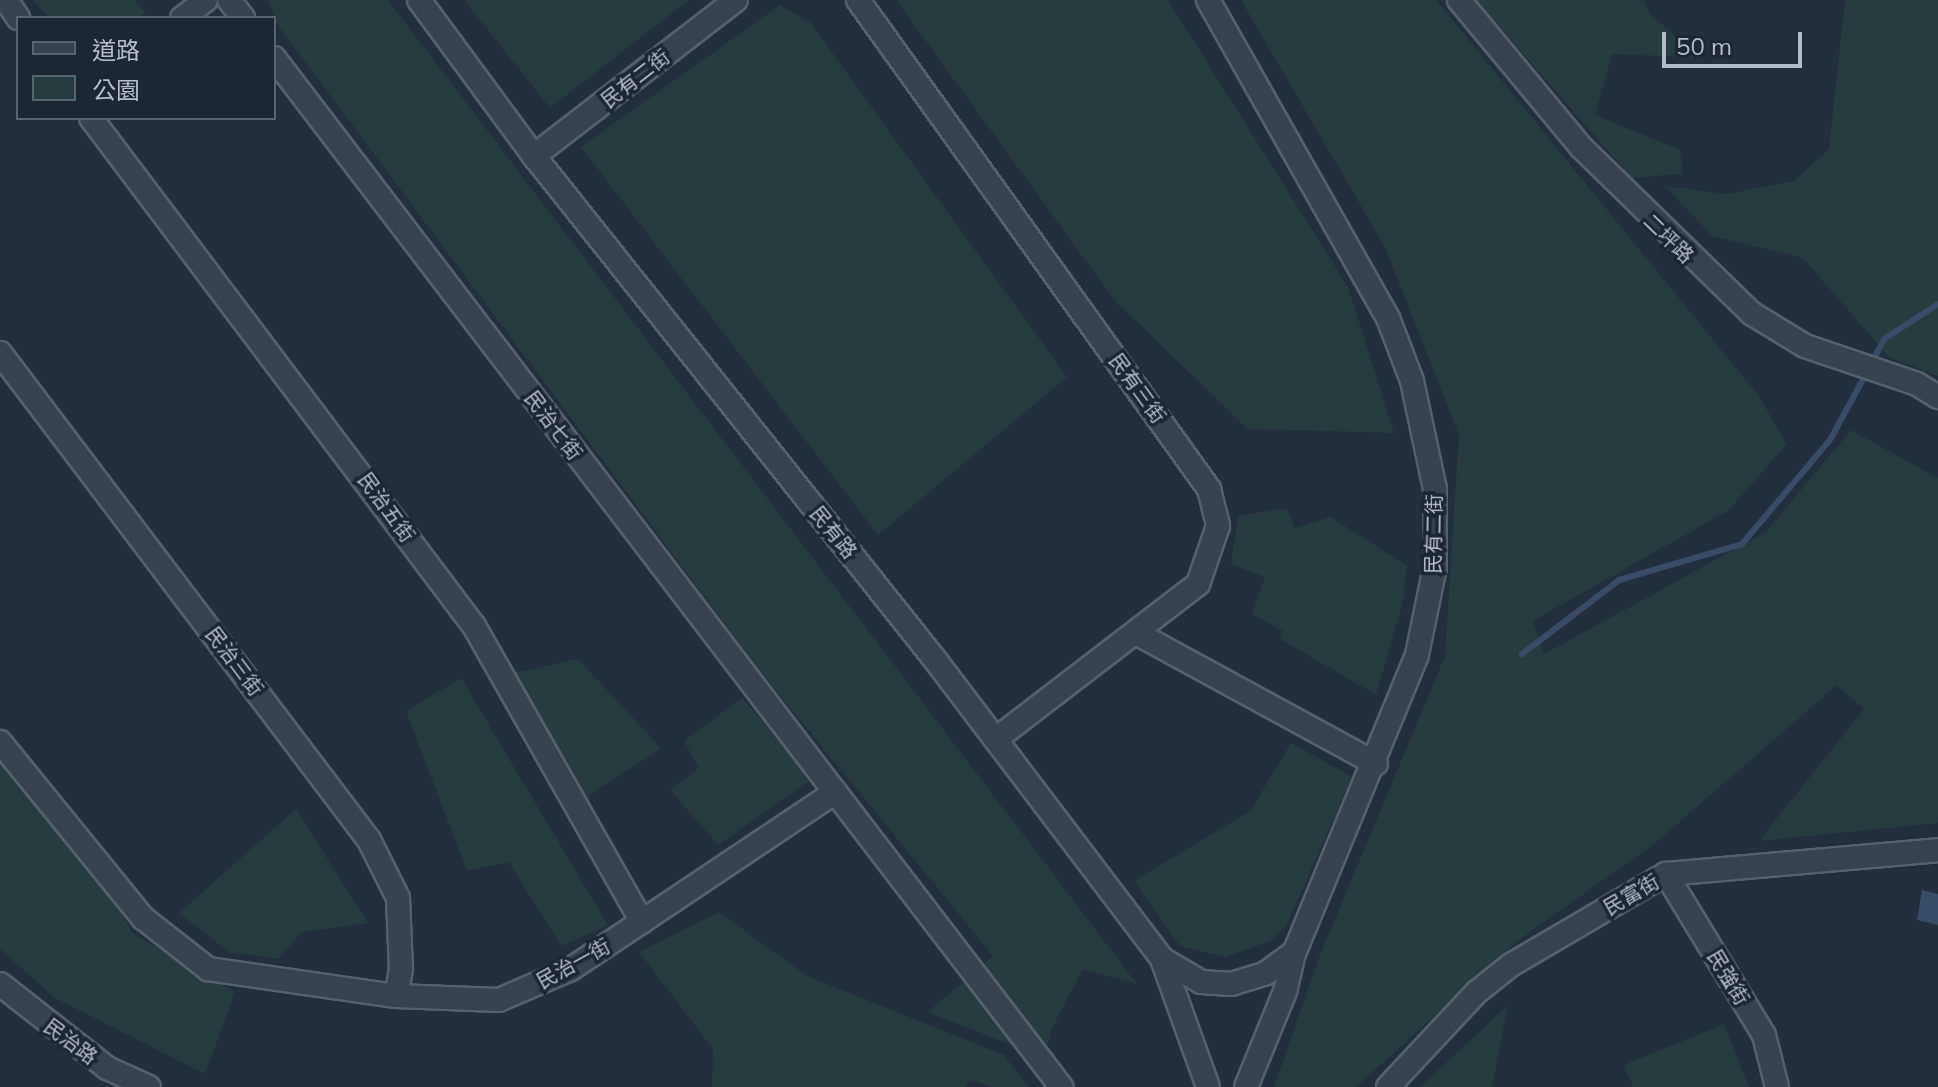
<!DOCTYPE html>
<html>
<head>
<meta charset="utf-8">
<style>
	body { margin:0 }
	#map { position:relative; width:1938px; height:1087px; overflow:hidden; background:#242f3e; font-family:Mulish,"Noto Sans TC",sans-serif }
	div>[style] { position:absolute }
	.green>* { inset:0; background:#263c3f }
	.water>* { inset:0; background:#394c67 }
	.stream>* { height:6px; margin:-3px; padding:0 3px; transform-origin:3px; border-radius:3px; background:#394c67 }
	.roads { filter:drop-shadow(2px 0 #565f6c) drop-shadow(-2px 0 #565f6c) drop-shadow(0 2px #565f6c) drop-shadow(0 -2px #565f6c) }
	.minor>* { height:22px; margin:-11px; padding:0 11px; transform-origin:11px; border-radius:11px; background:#38414e }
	span { translate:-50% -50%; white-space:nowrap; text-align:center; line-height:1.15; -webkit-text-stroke:7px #1d2633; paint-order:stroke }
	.street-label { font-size:20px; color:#b4bcc9 }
	.legend { position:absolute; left:16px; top:16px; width:260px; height:104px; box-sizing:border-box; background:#1d2633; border:2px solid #59626f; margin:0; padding:10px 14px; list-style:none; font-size:24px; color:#b4bcc9 }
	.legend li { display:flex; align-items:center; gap:16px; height:40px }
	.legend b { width:40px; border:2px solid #59626f }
	.scale { position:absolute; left:1662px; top:32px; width:140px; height:36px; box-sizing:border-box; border:4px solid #b4bcc9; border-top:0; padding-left:10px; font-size:24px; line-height:28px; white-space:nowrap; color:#b4bcc9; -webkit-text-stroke:6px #1d2633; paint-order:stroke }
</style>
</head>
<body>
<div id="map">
	<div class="green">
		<div style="clip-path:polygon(33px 0,134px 0,146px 12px,138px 18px,49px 18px)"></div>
		<div style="clip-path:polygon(268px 0,388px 0,1137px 984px,1083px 969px,1052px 1028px,1044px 1058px,928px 1012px,993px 956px,757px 667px,277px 24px)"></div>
		<div style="clip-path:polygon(464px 0,689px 0,550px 108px)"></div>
		<div style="clip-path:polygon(896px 0,1168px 0,1348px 287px,1394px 433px,1248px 429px,1115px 301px)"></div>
		<div style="clip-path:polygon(1241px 0,1436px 0,1758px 395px,1787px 444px,1729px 510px,1533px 621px,1544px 654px,1765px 533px,1851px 430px,1938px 478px,1938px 823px,1759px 841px,1864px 709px,1837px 685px,1654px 844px,1516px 942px,1356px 1087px,1274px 1087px,1320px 955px,1445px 656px,1459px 435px,1385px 247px)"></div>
		<div style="clip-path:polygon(1476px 0,1643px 0,1652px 16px,1701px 58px,1612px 54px,1595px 115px,1680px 150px,1683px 174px,1632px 178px)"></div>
		<div style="clip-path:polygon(1845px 0,1938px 0,1938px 376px,1889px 357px,1803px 258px,1712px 236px,1665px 186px,1727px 194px,1794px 181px,1829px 149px)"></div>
		<div style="clip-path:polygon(780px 5px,810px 22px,1067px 377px,878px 535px,581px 147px)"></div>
		<div style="clip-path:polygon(1287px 508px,1295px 528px,1331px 517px,1407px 566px,1403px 601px,1376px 695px,1279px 638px,1283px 631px,1252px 614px,1265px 577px,1231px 564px,1238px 516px)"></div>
		<div style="clip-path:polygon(578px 659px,661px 748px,581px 801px,514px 673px)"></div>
		<div style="clip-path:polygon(461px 678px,608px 925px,561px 946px,509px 862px,467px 871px,406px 711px)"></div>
		<div style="clip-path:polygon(742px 698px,812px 779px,718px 845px,670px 790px,699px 768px,684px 741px)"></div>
		<div style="clip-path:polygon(1291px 743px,1352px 777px,1285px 928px,1270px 941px,1226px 957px,1180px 946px,1134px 881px,1250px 811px)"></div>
		<div style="clip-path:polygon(0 759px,105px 884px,133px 934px,235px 992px,205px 1074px,55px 998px,0 949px)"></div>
		<div style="clip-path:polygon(296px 809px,368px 923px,302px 932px,278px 959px,229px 952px,179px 913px)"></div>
		<div style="clip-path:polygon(719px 912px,807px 976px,1004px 1055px,1029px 1087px,992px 1087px,970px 1080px,966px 1087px,712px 1087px,713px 1049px,639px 952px)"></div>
		<div style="clip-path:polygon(1508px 1005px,1492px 1087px,1420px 1087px)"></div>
		<div style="clip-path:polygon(1724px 1024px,1749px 1087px,1633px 1087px,1624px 1065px)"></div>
	</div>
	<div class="water">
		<div style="clip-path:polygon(1922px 890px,1938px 894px,1938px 925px,1917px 920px)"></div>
	</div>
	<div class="stream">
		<div style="left:1872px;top:362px;width:26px;rotate:-62deg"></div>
		<div style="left:1884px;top:339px;width:64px;rotate:-32.9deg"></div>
		<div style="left:1522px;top:654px;width:122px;rotate:-37.3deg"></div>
		<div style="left:1619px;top:580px;width:128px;rotate:-16.3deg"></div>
		<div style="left:1742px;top:544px;width:136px;rotate:-49.8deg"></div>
		<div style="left:1830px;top:440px;width:77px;rotate:-61.4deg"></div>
	</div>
	<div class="roads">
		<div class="minor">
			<div style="left:6px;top:0;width:22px;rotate:56deg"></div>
			<div style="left:229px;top:0;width:23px;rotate:52deg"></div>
			<div style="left:419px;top:0;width:194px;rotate:53.6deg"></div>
			<div style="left:534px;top:156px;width:640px;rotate:51.47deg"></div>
			<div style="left:933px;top:657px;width:379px;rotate:52.8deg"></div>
			<div style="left:1162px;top:959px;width:136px;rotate:70.2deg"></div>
			<div style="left:858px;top:0;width:602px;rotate:54.33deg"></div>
			<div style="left:1209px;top:489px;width:38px;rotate:76deg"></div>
			<div style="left:1218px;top:526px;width:61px;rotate:109deg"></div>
			<div style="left:1198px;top:584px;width:255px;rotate:142.5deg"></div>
			<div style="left:1208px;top:0;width:365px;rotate:60.5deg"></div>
			<div style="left:1388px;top:318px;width:67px;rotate:69.1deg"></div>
			<div style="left:1412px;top:381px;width:110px;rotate:78deg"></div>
			<div style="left:1435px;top:489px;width:78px;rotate:90deg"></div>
			<div style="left:1435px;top:567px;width:90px;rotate:101.6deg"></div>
			<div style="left:1417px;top:655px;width:322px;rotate:112.4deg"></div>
			<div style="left:1294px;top:953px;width:37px;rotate:103deg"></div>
			<div style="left:1286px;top:989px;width:106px;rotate:112.2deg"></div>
			<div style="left:1459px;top:0;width:191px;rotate:50.3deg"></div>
			<div style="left:1581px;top:147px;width:238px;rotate:44.3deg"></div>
			<div style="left:1751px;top:313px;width:63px;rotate:31.4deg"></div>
			<div style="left:1805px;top:346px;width:118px;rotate:18.7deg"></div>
			<div style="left:1917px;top:384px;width:25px;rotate:32deg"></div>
			<div style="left:182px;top:18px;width:30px;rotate:-37deg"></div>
			<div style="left:274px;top:58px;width:924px;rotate:52.61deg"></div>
			<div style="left:91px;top:118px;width:636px;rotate:52.99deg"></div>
			<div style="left:474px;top:626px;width:340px;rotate:60.4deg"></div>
			<div style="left:534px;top:156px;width:255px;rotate:-37.7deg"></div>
			<div style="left:0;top:353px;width:611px;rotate:52.85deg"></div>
			<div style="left:369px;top:840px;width:65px;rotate:63.4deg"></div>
			<div style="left:398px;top:898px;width:71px;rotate:87.6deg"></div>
			<div style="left:401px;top:969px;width:27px;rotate:100deg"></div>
			<div style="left:1138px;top:634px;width:271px;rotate:28.6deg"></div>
			<div style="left:0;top:742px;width:227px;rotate:50.9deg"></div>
			<div style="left:143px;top:918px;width:83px;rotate:38.1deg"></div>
			<div style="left:208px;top:969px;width:190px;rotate:8.2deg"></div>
			<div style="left:396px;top:996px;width:103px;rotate:2.2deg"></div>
			<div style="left:499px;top:1000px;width:78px;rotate:-23.3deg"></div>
			<div style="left:571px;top:969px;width:318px;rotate:-33.8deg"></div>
			<div style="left:835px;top:792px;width:372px;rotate:52.5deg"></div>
			<div style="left:1666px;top:874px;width:188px;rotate:58.7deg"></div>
			<div style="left:1764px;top:1035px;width:54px;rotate:76deg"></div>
			<div style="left:1162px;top:959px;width:45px;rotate:30.5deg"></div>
			<div style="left:1201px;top:982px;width:30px;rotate:4deg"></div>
			<div style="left:1231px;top:984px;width:37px;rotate:-17deg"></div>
			<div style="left:1266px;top:973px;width:34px;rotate:-36deg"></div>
			<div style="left:0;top:984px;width:136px;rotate:38.1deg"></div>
			<div style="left:107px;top:1068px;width:46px;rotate:24.3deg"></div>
			<div style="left:1388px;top:1087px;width:130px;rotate:-46.9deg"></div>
			<div style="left:1477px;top:992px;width:43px;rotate:-38.5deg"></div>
			<div style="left:1511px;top:965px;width:180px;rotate:-30.4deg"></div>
			<div style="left:1666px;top:874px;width:273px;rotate:-5deg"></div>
		</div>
	</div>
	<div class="street-label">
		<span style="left:635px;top:78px;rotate:-38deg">民有二街</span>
		<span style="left:1669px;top:238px;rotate:44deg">二坪路</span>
		<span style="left:1138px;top:388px;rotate:54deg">民有三街</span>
		<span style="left:554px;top:425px;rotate:53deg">民治七街</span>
		<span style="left:387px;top:507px;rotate:54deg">民治五街</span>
		<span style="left:834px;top:532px;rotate:51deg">民有路</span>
		<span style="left:1433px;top:534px;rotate:-89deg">民有二街</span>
		<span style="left:235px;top:661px;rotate:53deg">民治三街</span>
		<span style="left:1631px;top:894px;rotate:-30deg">民富街</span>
		<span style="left:573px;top:963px;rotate:-29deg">民治一街</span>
		<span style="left:1729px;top:977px;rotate:59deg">民強街</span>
		<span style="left:71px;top:1041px;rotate:37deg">民治路</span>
	</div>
	<ul class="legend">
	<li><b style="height:10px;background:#38414e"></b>道路</li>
	<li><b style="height:22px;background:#263c3f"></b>公園</li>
	</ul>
	<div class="scale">50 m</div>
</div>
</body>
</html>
